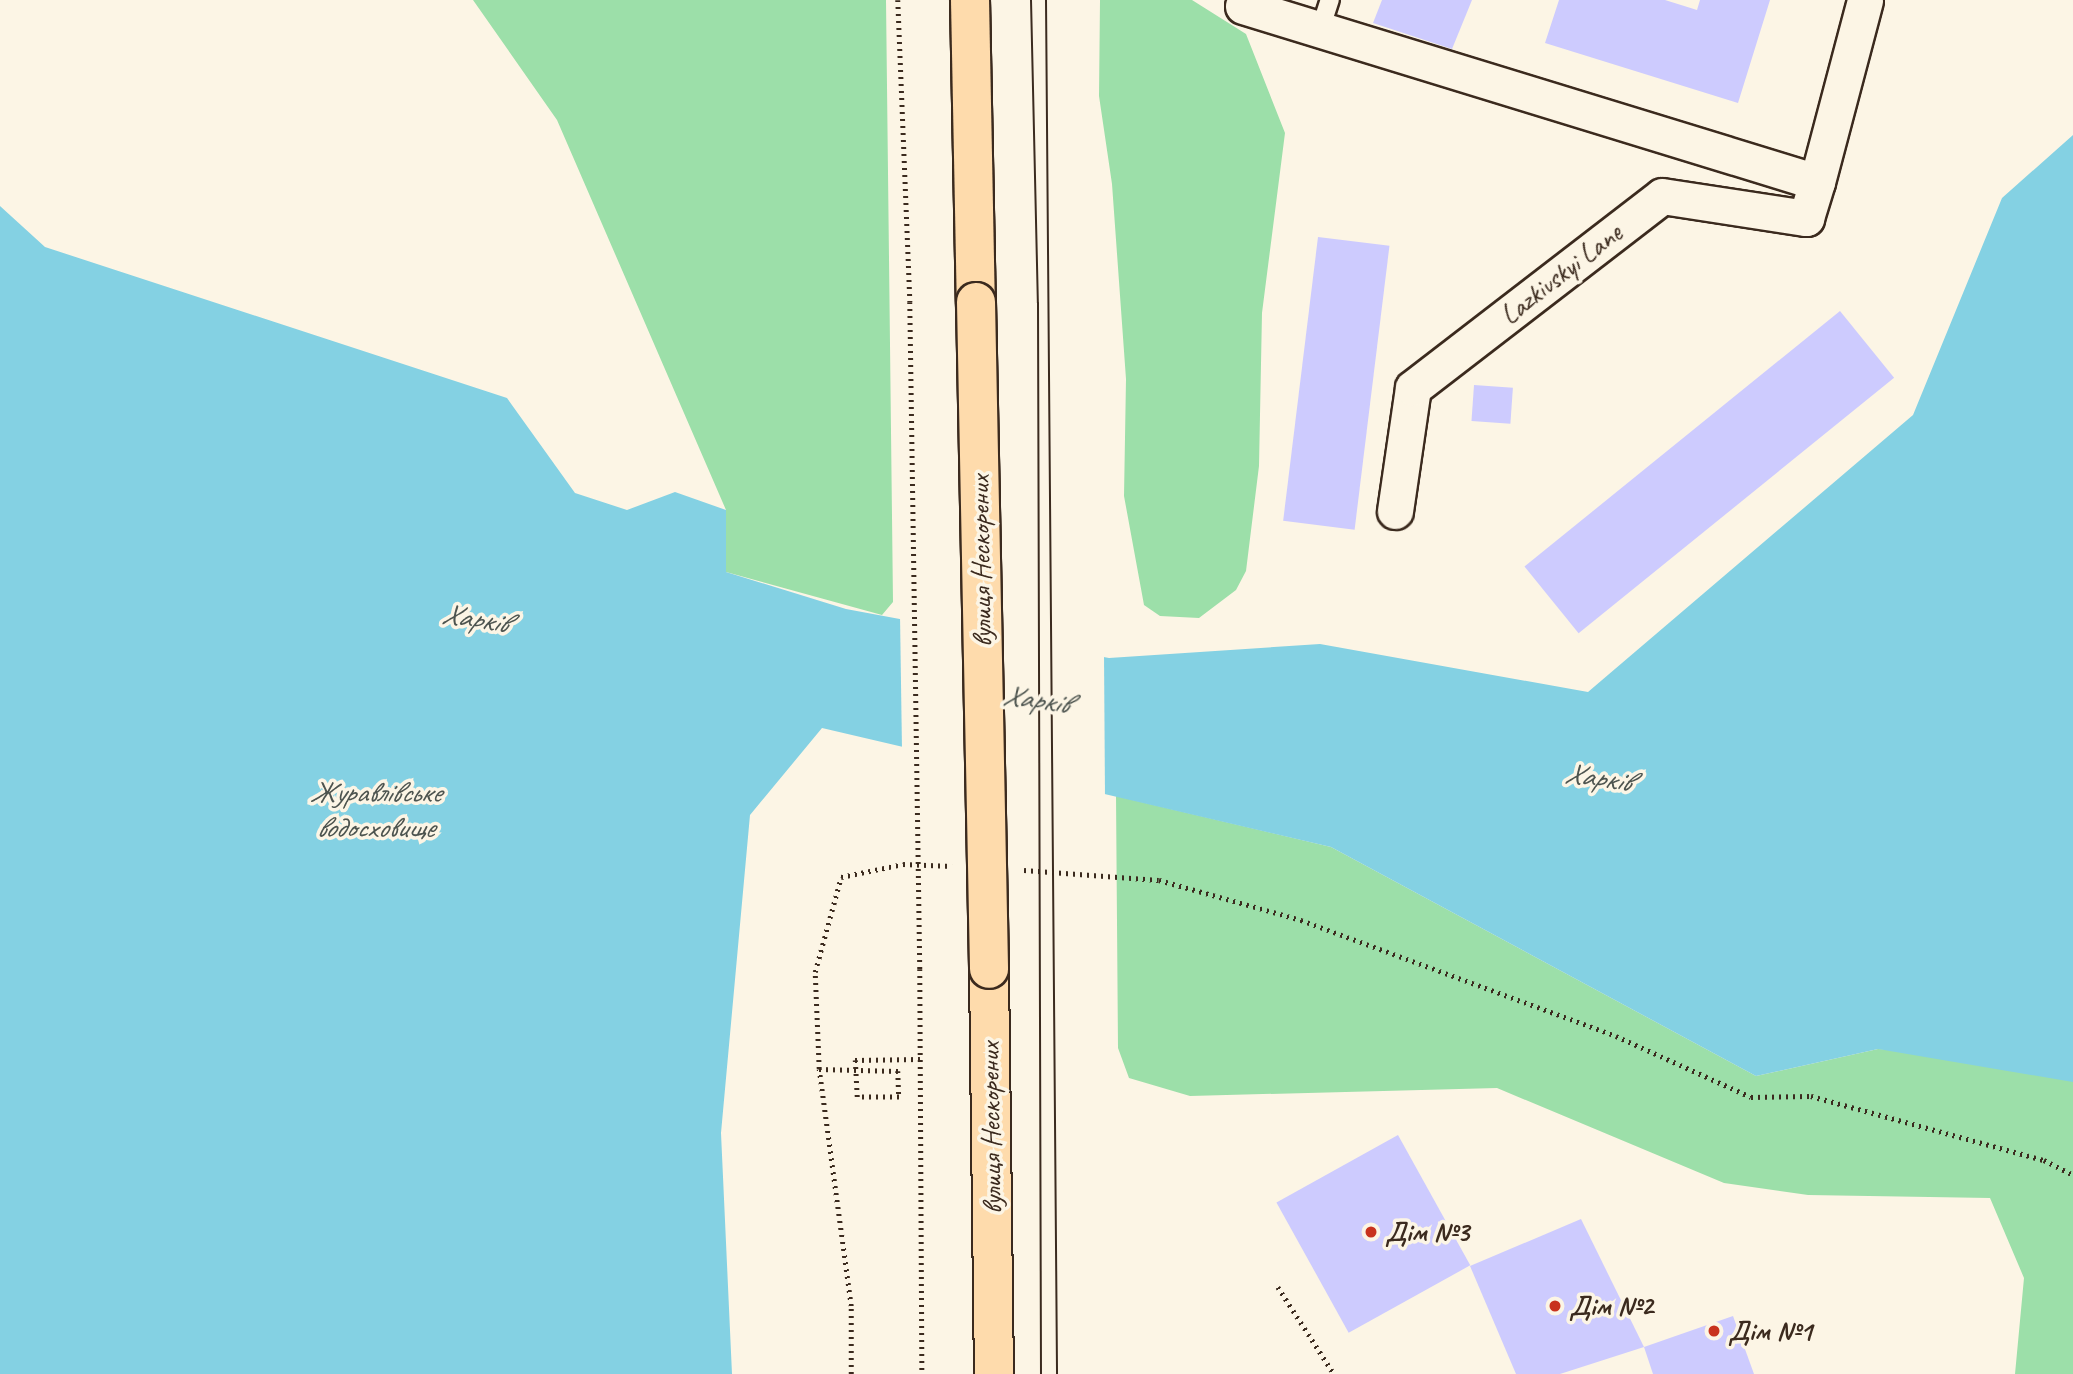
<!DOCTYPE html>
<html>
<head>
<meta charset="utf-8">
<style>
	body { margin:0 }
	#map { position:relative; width:2073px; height:1374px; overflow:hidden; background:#fcf5e5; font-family:Caveat,sans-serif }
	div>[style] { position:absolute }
	.green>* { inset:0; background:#9cdfa9 }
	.water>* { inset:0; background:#84d1e3 }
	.pier>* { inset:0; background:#fcf5e5 }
	.building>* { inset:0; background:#cdcbfe; transform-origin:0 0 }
	.path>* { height:4.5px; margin-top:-2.25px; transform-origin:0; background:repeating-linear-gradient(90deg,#3b2a1e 0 2px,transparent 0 7px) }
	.roads { filter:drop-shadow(2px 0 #3b2a1e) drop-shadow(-2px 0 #3b2a1e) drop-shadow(0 2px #3b2a1e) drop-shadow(0 -2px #3b2a1e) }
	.service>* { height:18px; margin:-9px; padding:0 9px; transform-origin:9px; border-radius:9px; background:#fcf5e5 }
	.minor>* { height:35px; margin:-17.5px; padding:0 17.5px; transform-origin:17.5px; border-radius:17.5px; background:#fcf5e5 }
	.primary>* { height:38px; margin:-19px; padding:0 19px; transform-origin:19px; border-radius:19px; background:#fedbac }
	.tram>* { height:2px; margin:-1px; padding:0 1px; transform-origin:1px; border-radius:1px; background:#3b2a1e }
	.path-bridge>* { height:4.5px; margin-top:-2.25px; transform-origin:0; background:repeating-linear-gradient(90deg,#3b2a1e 0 2px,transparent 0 7px) }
	.bridges { filter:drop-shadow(2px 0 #3b2a1e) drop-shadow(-2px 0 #3b2a1e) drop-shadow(0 2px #3b2a1e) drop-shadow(0 -2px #3b2a1e) }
	.primary-bridge>* { height:38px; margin:-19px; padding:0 19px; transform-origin:19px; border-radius:19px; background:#fedbac }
	.dots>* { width:19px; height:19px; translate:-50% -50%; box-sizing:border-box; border:4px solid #fcf5e5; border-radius:50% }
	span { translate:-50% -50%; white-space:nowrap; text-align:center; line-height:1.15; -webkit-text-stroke:7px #fcf5e5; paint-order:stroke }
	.street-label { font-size:28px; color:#3b2a1e }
	.poi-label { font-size:28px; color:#3b2a1e; font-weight:700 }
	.left { translate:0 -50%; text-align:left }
	.water-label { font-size:30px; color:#4d544f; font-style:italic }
</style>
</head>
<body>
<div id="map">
	<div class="green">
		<div style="clip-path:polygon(473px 0,886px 0,893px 602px,882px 615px,726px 572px,726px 510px,557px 120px)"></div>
		<div style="clip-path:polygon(1100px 0,1192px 0,1246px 34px,1285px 133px,1262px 313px,1259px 466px,1246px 571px,1236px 590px,1199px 618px,1160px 616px,1144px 605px,1124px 496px,1126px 379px,1112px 184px,1099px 96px)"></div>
		<div style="clip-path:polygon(1116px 796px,1331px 847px,1756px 1076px,1878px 1049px,2073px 1059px,2073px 1374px,2015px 1374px,2024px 1278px,1990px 1198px,1808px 1195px,1724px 1183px,1497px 1088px,1190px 1096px,1129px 1078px,1118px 1048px)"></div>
	</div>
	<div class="water">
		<div style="clip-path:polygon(2073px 135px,2073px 1082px,1878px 1049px,1756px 1076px,1331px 847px,822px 728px,750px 815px,721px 1133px,732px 1374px,0 1374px,0 206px,45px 247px,507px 398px,575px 493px,627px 510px,675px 492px,726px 510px,726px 572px,846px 609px,1109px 658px,1320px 644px,1588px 692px,1913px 415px,2002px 198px)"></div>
	</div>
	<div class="pier">
		<div style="clip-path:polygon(900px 615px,1104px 654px,1105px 797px,902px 750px)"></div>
	</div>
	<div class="building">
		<div style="clip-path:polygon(1382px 0,1472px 0,1452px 49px,1373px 23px)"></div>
		<div style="clip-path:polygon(1559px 0,1665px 0,1697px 10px,1700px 0,1770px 0,1738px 103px,1545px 43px)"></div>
		<div style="left:1318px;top:237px;width:72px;height:286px;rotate:7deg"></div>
		<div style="left:1840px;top:311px;width:86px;height:406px;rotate:51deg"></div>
		<div style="left:1474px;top:385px;width:39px;height:36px;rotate:4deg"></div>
		<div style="left:1398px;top:1135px;width:149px;height:139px;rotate:61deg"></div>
		<div style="clip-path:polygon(1581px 1219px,1644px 1347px,1560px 1374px,1516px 1374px,1470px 1266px)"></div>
		<div style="clip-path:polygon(1733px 1316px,1754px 1374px,1653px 1374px,1644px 1347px)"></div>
	</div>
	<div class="path">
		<div style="left:898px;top:0;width:302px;rotate:87.7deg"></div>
		<div style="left:1024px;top:870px;width:135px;rotate:4.2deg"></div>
		<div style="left:1159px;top:880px;width:148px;rotate:15.7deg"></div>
		<div style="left:1301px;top:920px;width:336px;rotate:20.2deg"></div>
		<div style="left:1616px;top:1036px;width:148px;rotate:24.3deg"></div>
		<div style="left:1751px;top:1097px;width:60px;rotate:-1deg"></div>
		<div style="left:1811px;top:1096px;width:242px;rotate:15.4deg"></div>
		<div style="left:2044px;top:1160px;width:33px;rotate:27deg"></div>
		<div style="left:920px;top:969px;width:405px;rotate:89.7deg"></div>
		<div style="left:819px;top:1069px;width:79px;rotate:1.5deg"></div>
		<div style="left:898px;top:1071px;width:26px;rotate:88deg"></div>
		<div style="left:899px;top:1097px;width:42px;rotate:180deg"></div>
		<div style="left:857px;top:1097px;width:37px;rotate:-93deg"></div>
		<div style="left:855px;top:1060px;width:65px;rotate:-0.9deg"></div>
		<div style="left:1278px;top:1287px;width:103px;rotate:57.2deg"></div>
		<div style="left:851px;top:1374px;width:68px;rotate:-90deg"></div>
		<div style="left:851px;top:1306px;width:239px;rotate:-97.7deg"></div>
		<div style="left:819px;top:1069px;width:97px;rotate:-92.4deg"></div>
		<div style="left:815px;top:972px;width:98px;rotate:-74.7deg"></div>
		<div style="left:841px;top:877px;width:63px;rotate:-11.8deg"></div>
		<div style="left:903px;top:864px;width:49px;rotate:2.3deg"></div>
	</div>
	<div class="roads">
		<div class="service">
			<div style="left:1320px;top:30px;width:32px;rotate:-72deg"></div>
		</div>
		<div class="minor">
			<div style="left:1243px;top:6px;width:600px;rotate:17.05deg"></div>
			<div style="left:1817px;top:182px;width:188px;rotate:-75.2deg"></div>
			<div style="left:1395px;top:511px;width:124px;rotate:-81.7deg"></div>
			<div style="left:1413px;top:388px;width:314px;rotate:-37.6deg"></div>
			<div style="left:1662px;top:196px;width:146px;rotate:8.7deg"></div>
			<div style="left:1806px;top:218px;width:38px;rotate:-73deg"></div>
		</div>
		<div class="primary">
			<div style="left:970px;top:0;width:302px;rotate:88.9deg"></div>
			<div style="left:989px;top:969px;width:405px;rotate:89.3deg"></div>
		</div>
	</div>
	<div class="tram">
		<div style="left:1031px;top:0;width:303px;rotate:88.7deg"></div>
		<div style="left:1038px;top:303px;width:1071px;rotate:89.84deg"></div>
		<div style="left:1046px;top:0;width:1374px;rotate:89.54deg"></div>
	</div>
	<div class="path-bridge">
		<div style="left:910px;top:302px;width:667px;rotate:89.14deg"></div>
	</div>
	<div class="bridges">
		<div class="primary-bridge">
			<div style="left:976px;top:302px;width:667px;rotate:88.88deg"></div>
		</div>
	</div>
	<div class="dots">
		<div style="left:1371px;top:1232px;background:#c8321e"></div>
		<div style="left:1555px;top:1306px;background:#c8321e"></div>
		<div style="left:1714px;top:1331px;background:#c8321e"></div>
	</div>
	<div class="street-label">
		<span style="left:1561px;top:274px;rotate:-38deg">Lazkivskyi Lane</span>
		<span style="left:981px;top:561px;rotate:-91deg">вулиця Нескорених</span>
		<span style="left:991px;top:1128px;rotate:-91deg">вулиця Нескорених</span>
	</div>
	<div class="poi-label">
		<span class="left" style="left:1385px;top:1232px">Дім №3</span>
		<span class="left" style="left:1569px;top:1306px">Дім №2</span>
		<span class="left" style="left:1728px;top:1331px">Дім №1</span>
	</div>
	<div class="water-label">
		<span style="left:475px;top:618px;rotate:9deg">Харків</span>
		<span style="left:1036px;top:699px;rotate:8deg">Харків</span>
		<span style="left:1598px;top:777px;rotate:8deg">Харків</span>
		<span style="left:375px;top:809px">Журавлівське<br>водосховище</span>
	</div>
</div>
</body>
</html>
